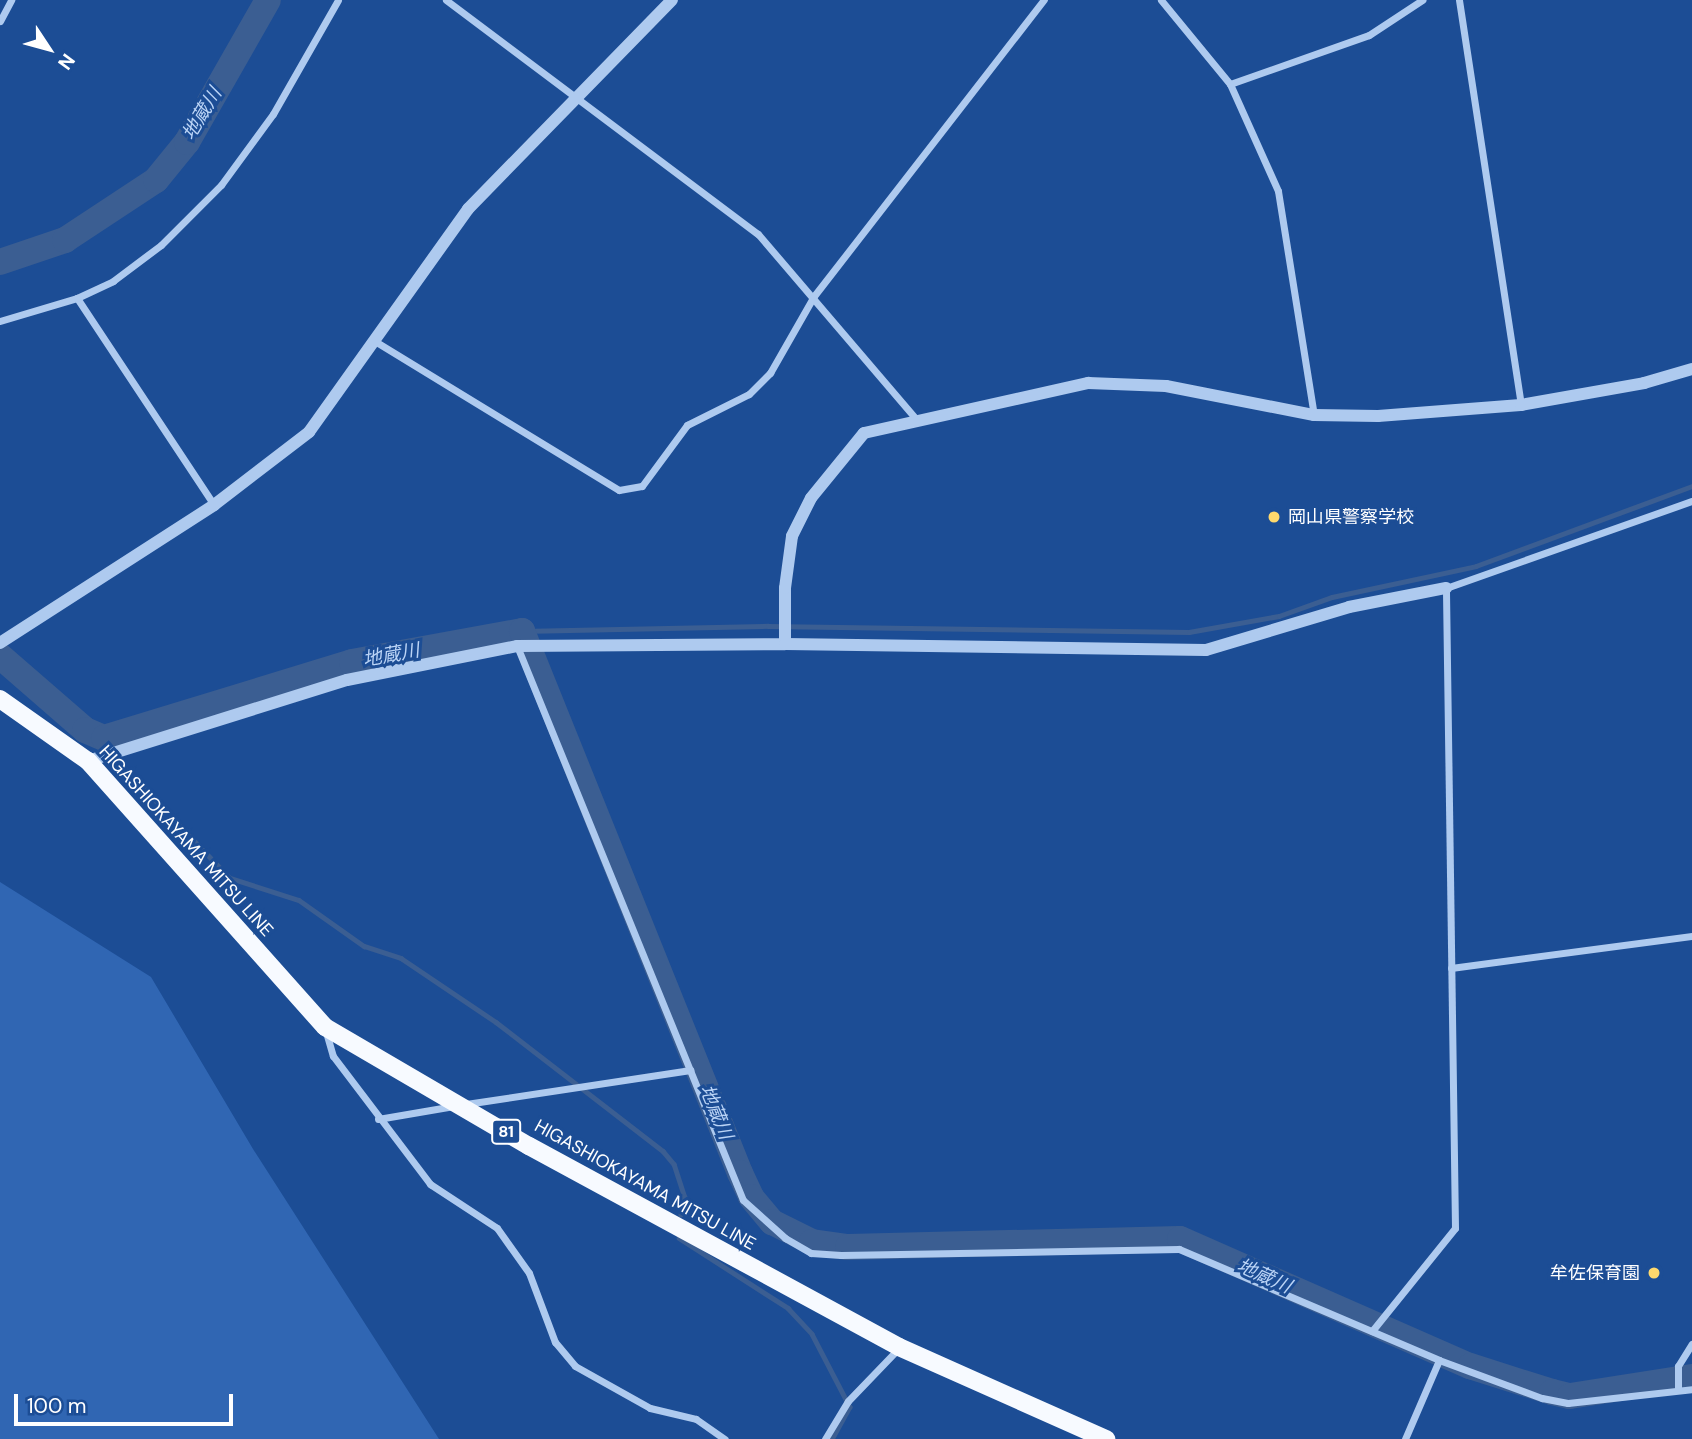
<!DOCTYPE html>
<html>
<head>
<meta charset="utf-8">
<style>
	body { margin:0 }
	#map { position:relative; width:1692px; height:1439px; overflow:hidden; background:#1c4d95; font-family:"DM Sans","Noto Sans JP",sans-serif }
	div>[style] { position:absolute }
	.green>* { inset:0; background:#3066b3 }
	.stream>* { height:4.5px; margin:-2.25px; padding:0 2.25px; transform-origin:2.25px; border-radius:2.25px; background:#3b5e92 }
	.river>* { height:26px; margin:-13px; padding:0 13px; transform-origin:13px; border-radius:13px; background:#3b5e92 }
	.minor>* { height:7px; margin:-3.5px; padding:0 3.5px; transform-origin:3.5px; border-radius:3.5px; background:#aecaef }
	.tertiary>* { height:12px; margin:-6px; padding:0 6px; transform-origin:6px; border-radius:6px; background:#aecaef }
	.primary>* { height:18px; margin:-9px; padding:0 9px; transform-origin:9px; border-radius:9px; background:#f7faff }
	.dots>* { width:19px; height:19px; translate:-50% -50%; box-sizing:border-box; border:4px solid #1c4d95; border-radius:50% }
	span { translate:-50% -50%; white-space:nowrap; text-align:center; line-height:1.15; -webkit-text-stroke:6px #1c4d95; paint-order:stroke }
	.shield-label span { padding:2px 5px; background:#1c4d95; border:2px solid; border-radius:5px; -webkit-text-stroke-width:0 }
	.shield-label { font-size:16px; color:#fff; font-weight:700 }
	.poi-label { font-size:18px; color:#fff }
	.left { translate:0 -50%; text-align:left }
	.right { translate:-100% -50%; text-align:right }
	.street-label { font-size:18px; color:#fff }
	.water-label { font-size:19px; color:#bbd4f6; font-style:italic }
	.north { position:absolute; left:14px; top:14px; width:70px; height:70px; -webkit-text-stroke:5px #1c4d95; paint-order:stroke; rotate:126deg; font-size:19px; font-weight:700; line-height:28px; text-align:center; color:#fff }
	.north::after { content:''; display:block; margin:auto; width:24px; height:32px; background:#fff; clip-path:polygon(50% 0,100% 100%,50% 72%,0 100%) }
	.scale { position:absolute; left:14px; top:1394px; width:219px; height:32px; box-sizing:border-box; border:4px solid #fff; border-top:0; padding-left:9px; font-size:21px; line-height:24px; white-space:nowrap; color:#fff; -webkit-text-stroke:5px #1c4d95; paint-order:stroke }
</style>
</head>
<body>
<div id="map">
	<div class="green">
		<div style="clip-path:polygon(0 882px,151px 977px,253px 1149px,439px 1439px,0 1439px)"></div>
	</div>
	<div class="stream">
		<div style="left:522px;top:631px;width:246px;rotate:-1.2deg"></div>
		<div style="left:768px;top:626px;width:421px;rotate:0.8deg"></div>
		<div style="left:1189px;top:632px;width:91px;rotate:-10.1deg"></div>
		<div style="left:1279px;top:616px;width:56px;rotate:-19.7deg"></div>
		<div style="left:1332px;top:597px;width:147px;rotate:-12.1deg"></div>
		<div style="left:1476px;top:566px;width:230px;rotate:-20.3deg"></div>
		<div style="left:104px;top:738px;width:30px;rotate:57deg"></div>
		<div style="left:120px;top:763px;width:159px;rotate:46.3deg"></div>
		<div style="left:230px;top:878px;width:72px;rotate:17.7deg"></div>
		<div style="left:299px;top:900px;width:80px;rotate:35.3deg"></div>
		<div style="left:364px;top:946px;width:39px;rotate:18deg"></div>
		<div style="left:401px;top:958px;width:115px;rotate:34deg"></div>
		<div style="left:496px;top:1022px;width:211px;rotate:37.7deg"></div>
		<div style="left:663px;top:1151px;width:17px;rotate:50deg"></div>
		<div style="left:674px;top:1164px;width:35px;rotate:72deg"></div>
		<div style="left:685px;top:1197px;width:18px;rotate:103deg"></div>
		<div style="left:679px;top:1238px;width:130px;rotate:32.7deg"></div>
		<div style="left:788px;top:1308px;width:35px;rotate:47deg"></div>
		<div style="left:812px;top:1334px;width:82px;rotate:62.5deg"></div>
		<div style="left:850px;top:1407px;width:37px;rotate:119deg"></div>
	</div>
	<div class="river">
		<div style="left:0;top:262px;width:69px;rotate:-18.7deg"></div>
		<div style="left:65px;top:240px;width:109px;rotate:-33.4deg"></div>
		<div style="left:156px;top:180px;width:49px;rotate:-50.8deg"></div>
		<div style="left:187px;top:142px;width:163px;rotate:-60.3deg"></div>
		<div style="left:0;top:656px;width:113px;rotate:41deg"></div>
		<div style="left:85px;top:730px;width:21px;rotate:23deg"></div>
		<div style="left:104px;top:738px;width:259px;rotate:-17deg"></div>
		<div style="left:352px;top:662px;width:173px;rotate:-10.3deg"></div>
		<div style="left:522px;top:631px;width:584px;rotate:68.09deg"></div>
		<div style="left:740px;top:1173px;width:26px;rotate:65deg"></div>
		<div style="left:751px;top:1197px;width:33px;rotate:50deg"></div>
		<div style="left:772px;top:1222px;width:45px;rotate:26.6deg"></div>
		<div style="left:812px;top:1242px;width:36px;rotate:8deg"></div>
		<div style="left:848px;top:1247px;width:332px;rotate:-1.4deg"></div>
		<div style="left:1180px;top:1239px;width:317px;rotate:23.7deg"></div>
		<div style="left:1470px;top:1366px;width:86px;rotate:17.6deg"></div>
		<div style="left:1552px;top:1392px;width:18px;rotate:13deg"></div>
		<div style="left:1570px;top:1396px;width:123px;rotate:-8.9deg"></div>
	</div>
	<div class="minor">
		<div style="left:446px;top:0;width:390px;rotate:36.9deg"></div>
		<div style="left:758px;top:234px;width:245px;rotate:49.5deg"></div>
		<div style="left:1161px;top:0;width:109px;rotate:50.6deg"></div>
		<div style="left:1230px;top:84px;width:117px;rotate:65.8deg"></div>
		<div style="left:1278px;top:191px;width:227px;rotate:80.9deg"></div>
		<div style="left:1459px;top:0;width:410px;rotate:81.3deg"></div>
		<div style="left:0;top:21px;width:24px;rotate:-62deg"></div>
		<div style="left:1230px;top:84px;width:147px;rotate:-19.4deg"></div>
		<div style="left:1369px;top:35px;width:64px;rotate:-33.4deg"></div>
		<div style="left:77px;top:298px;width:248px;rotate:56.5deg"></div>
		<div style="left:0;top:321px;width:80px;rotate:-16.6deg"></div>
		<div style="left:77px;top:298px;width:40px;rotate:-25deg"></div>
		<div style="left:113px;top:281px;width:60px;rotate:-36.9deg"></div>
		<div style="left:161px;top:245px;width:85px;rotate:-45deg"></div>
		<div style="left:221px;top:185px;width:88px;rotate:-53.8deg"></div>
		<div style="left:273px;top:114px;width:131px;rotate:-60.3deg"></div>
		<div style="left:373px;top:340px;width:288px;rotate:31.4deg"></div>
		<div style="left:619px;top:490px;width:23px;rotate:-10deg"></div>
		<div style="left:642px;top:486px;width:76px;rotate:-53.6deg"></div>
		<div style="left:687px;top:425px;width:69px;rotate:-26.6deg"></div>
		<div style="left:749px;top:394px;width:30px;rotate:-45deg"></div>
		<div style="left:770px;top:373px;width:89px;rotate:-60.3deg"></div>
		<div style="left:814px;top:296px;width:375px;rotate:-52.2deg"></div>
		<div style="left:517px;top:646px;width:598px;rotate:67.81deg"></div>
		<div style="left:743px;top:1200px;width:57px;rotate:42.1deg"></div>
		<div style="left:785px;top:1238px;width:30px;rotate:30deg"></div>
		<div style="left:811px;top:1253px;width:30px;rotate:4deg"></div>
		<div style="left:841px;top:1255px;width:338px;rotate:-1deg"></div>
		<div style="left:1179px;top:1249px;width:283px;rotate:23.1deg"></div>
		<div style="left:1439px;top:1360px;width:110px;rotate:20.3deg"></div>
		<div style="left:1542px;top:1398px;width:26px;rotate:11deg"></div>
		<div style="left:1568px;top:1403px;width:125px;rotate:-6.4deg"></div>
		<div style="left:1451px;top:968px;width:243px;rotate:-7.6deg"></div>
		<div style="left:326px;top:1032px;width:25px;rotate:74deg"></div>
		<div style="left:333px;top:1056px;width:161px;rotate:52.8deg"></div>
		<div style="left:430px;top:1184px;width:80px;rotate:33.3deg"></div>
		<div style="left:497px;top:1228px;width:55px;rotate:54.6deg"></div>
		<div style="left:529px;top:1273px;width:74px;rotate:69.4deg"></div>
		<div style="left:555px;top:1342px;width:31px;rotate:50deg"></div>
		<div style="left:575px;top:1366px;width:86px;rotate:29.2deg"></div>
		<div style="left:650px;top:1408px;width:47px;rotate:13.4deg"></div>
		<div style="left:696px;top:1419px;width:35px;rotate:35deg"></div>
		<div style="left:466px;top:1104px;width:227px;rotate:-8.6deg"></div>
		<div style="left:378px;top:1119px;width:77px;rotate:-9.7deg"></div>
		<div style="left:1372px;top:1331px;width:132px;rotate:-51.1deg"></div>
		<div style="left:1455px;top:1228px;width:640px;rotate:-90.81deg"></div>
		<div style="left:1446px;top:588px;width:261px;rotate:-19.5deg"></div>
		<div style="left:1678px;top:1388px;width:22px;rotate:-90deg"></div>
		<div style="left:1678px;top:1366px;width:26px;rotate:-58deg"></div>
		<div style="left:825px;top:1439px;width:44px;rotate:-58.8deg"></div>
		<div style="left:848px;top:1401px;width:74px;rotate:-46.1deg"></div>
		<div style="left:1405px;top:1439px;width:86px;rotate:-66.7deg"></div>
	</div>
	<div class="tertiary">
		<div style="left:0;top:643px;width:255px;rotate:-32.8deg"></div>
		<div style="left:214px;top:505px;width:120px;rotate:-37.5deg"></div>
		<div style="left:309px;top:432px;width:274px;rotate:-54.5deg"></div>
		<div style="left:468px;top:209px;width:292px;rotate:-45.7deg"></div>
		<div style="left:785px;top:644px;width:56px;rotate:-90deg"></div>
		<div style="left:785px;top:588px;width:52px;rotate:-82.3deg"></div>
		<div style="left:792px;top:536px;width:42px;rotate:-63.4deg"></div>
		<div style="left:811px;top:498px;width:84px;rotate:-50.8deg"></div>
		<div style="left:864px;top:433px;width:230px;rotate:-12.6deg"></div>
		<div style="left:1088px;top:383px;width:78px;rotate:2.2deg"></div>
		<div style="left:1166px;top:386px;width:151px;rotate:11.1deg"></div>
		<div style="left:1314px;top:415px;width:64px;rotate:0.9deg"></div>
		<div style="left:1378px;top:416px;width:143px;rotate:-4.4deg"></div>
		<div style="left:1521px;top:405px;width:125px;rotate:-10.1deg"></div>
		<div style="left:1644px;top:383px;width:50px;rotate:-16.3deg"></div>
		<div style="left:88px;top:761px;width:271px;rotate:-17.4deg"></div>
		<div style="left:347px;top:680px;width:173px;rotate:-11.3deg"></div>
		<div style="left:517px;top:646px;width:268px;rotate:-0.4deg"></div>
		<div style="left:785px;top:644px;width:421px;rotate:0.8deg"></div>
		<div style="left:1206px;top:650px;width:149px;rotate:-16.7deg"></div>
		<div style="left:1349px;top:607px;width:99px;rotate:-11.1deg"></div>
	</div>
	<div class="primary">
		<div style="left:0;top:699px;width:108px;rotate:35.2deg"></div>
		<div style="left:88px;top:761px;width:356px;rotate:48.3deg"></div>
		<div style="left:325px;top:1027px;width:236px;rotate:30.3deg"></div>
		<div style="left:529px;top:1146px;width:421px;rotate:28.5deg"></div>
		<div style="left:899px;top:1347px;width:227px;rotate:24deg"></div>
	</div>
	<div class="dots">
		<div style="left:1274px;top:517px;background:#ffd96d"></div>
		<div style="left:1654px;top:1273px;background:#ffd96d"></div>
	</div>
	<div class="shield-label">
		<span style="left:506px;top:1132px">81</span>
	</div>
	<div class="poi-label">
		<span class="left" style="left:1288px;top:517px">岡山県警察学校</span>
		<span class="right" style="left:1640px;top:1273px">牟佐保育園</span>
	</div>
	<div class="street-label">
		<span style="left:186px;top:841px;rotate:48deg">HIGASHIOKAYAMA MITSU LINE</span>
		<span style="left:645px;top:1185px;rotate:29deg">HIGASHIOKAYAMA MITSU LINE</span>
	</div>
	<div class="water-label">
		<span style="left:202px;top:114px;rotate:-59deg">地蔵川</span>
		<span style="left:391px;top:655px;rotate:-10deg">地蔵川</span>
		<span style="left:716px;top:1112px;rotate:68deg">地蔵川</span>
		<span style="left:1264px;top:1276px;rotate:24deg">地蔵川</span>
	</div>
	<div class="north">N</div>
	<div class="scale">100 m</div>
</div>
</body>
</html>
